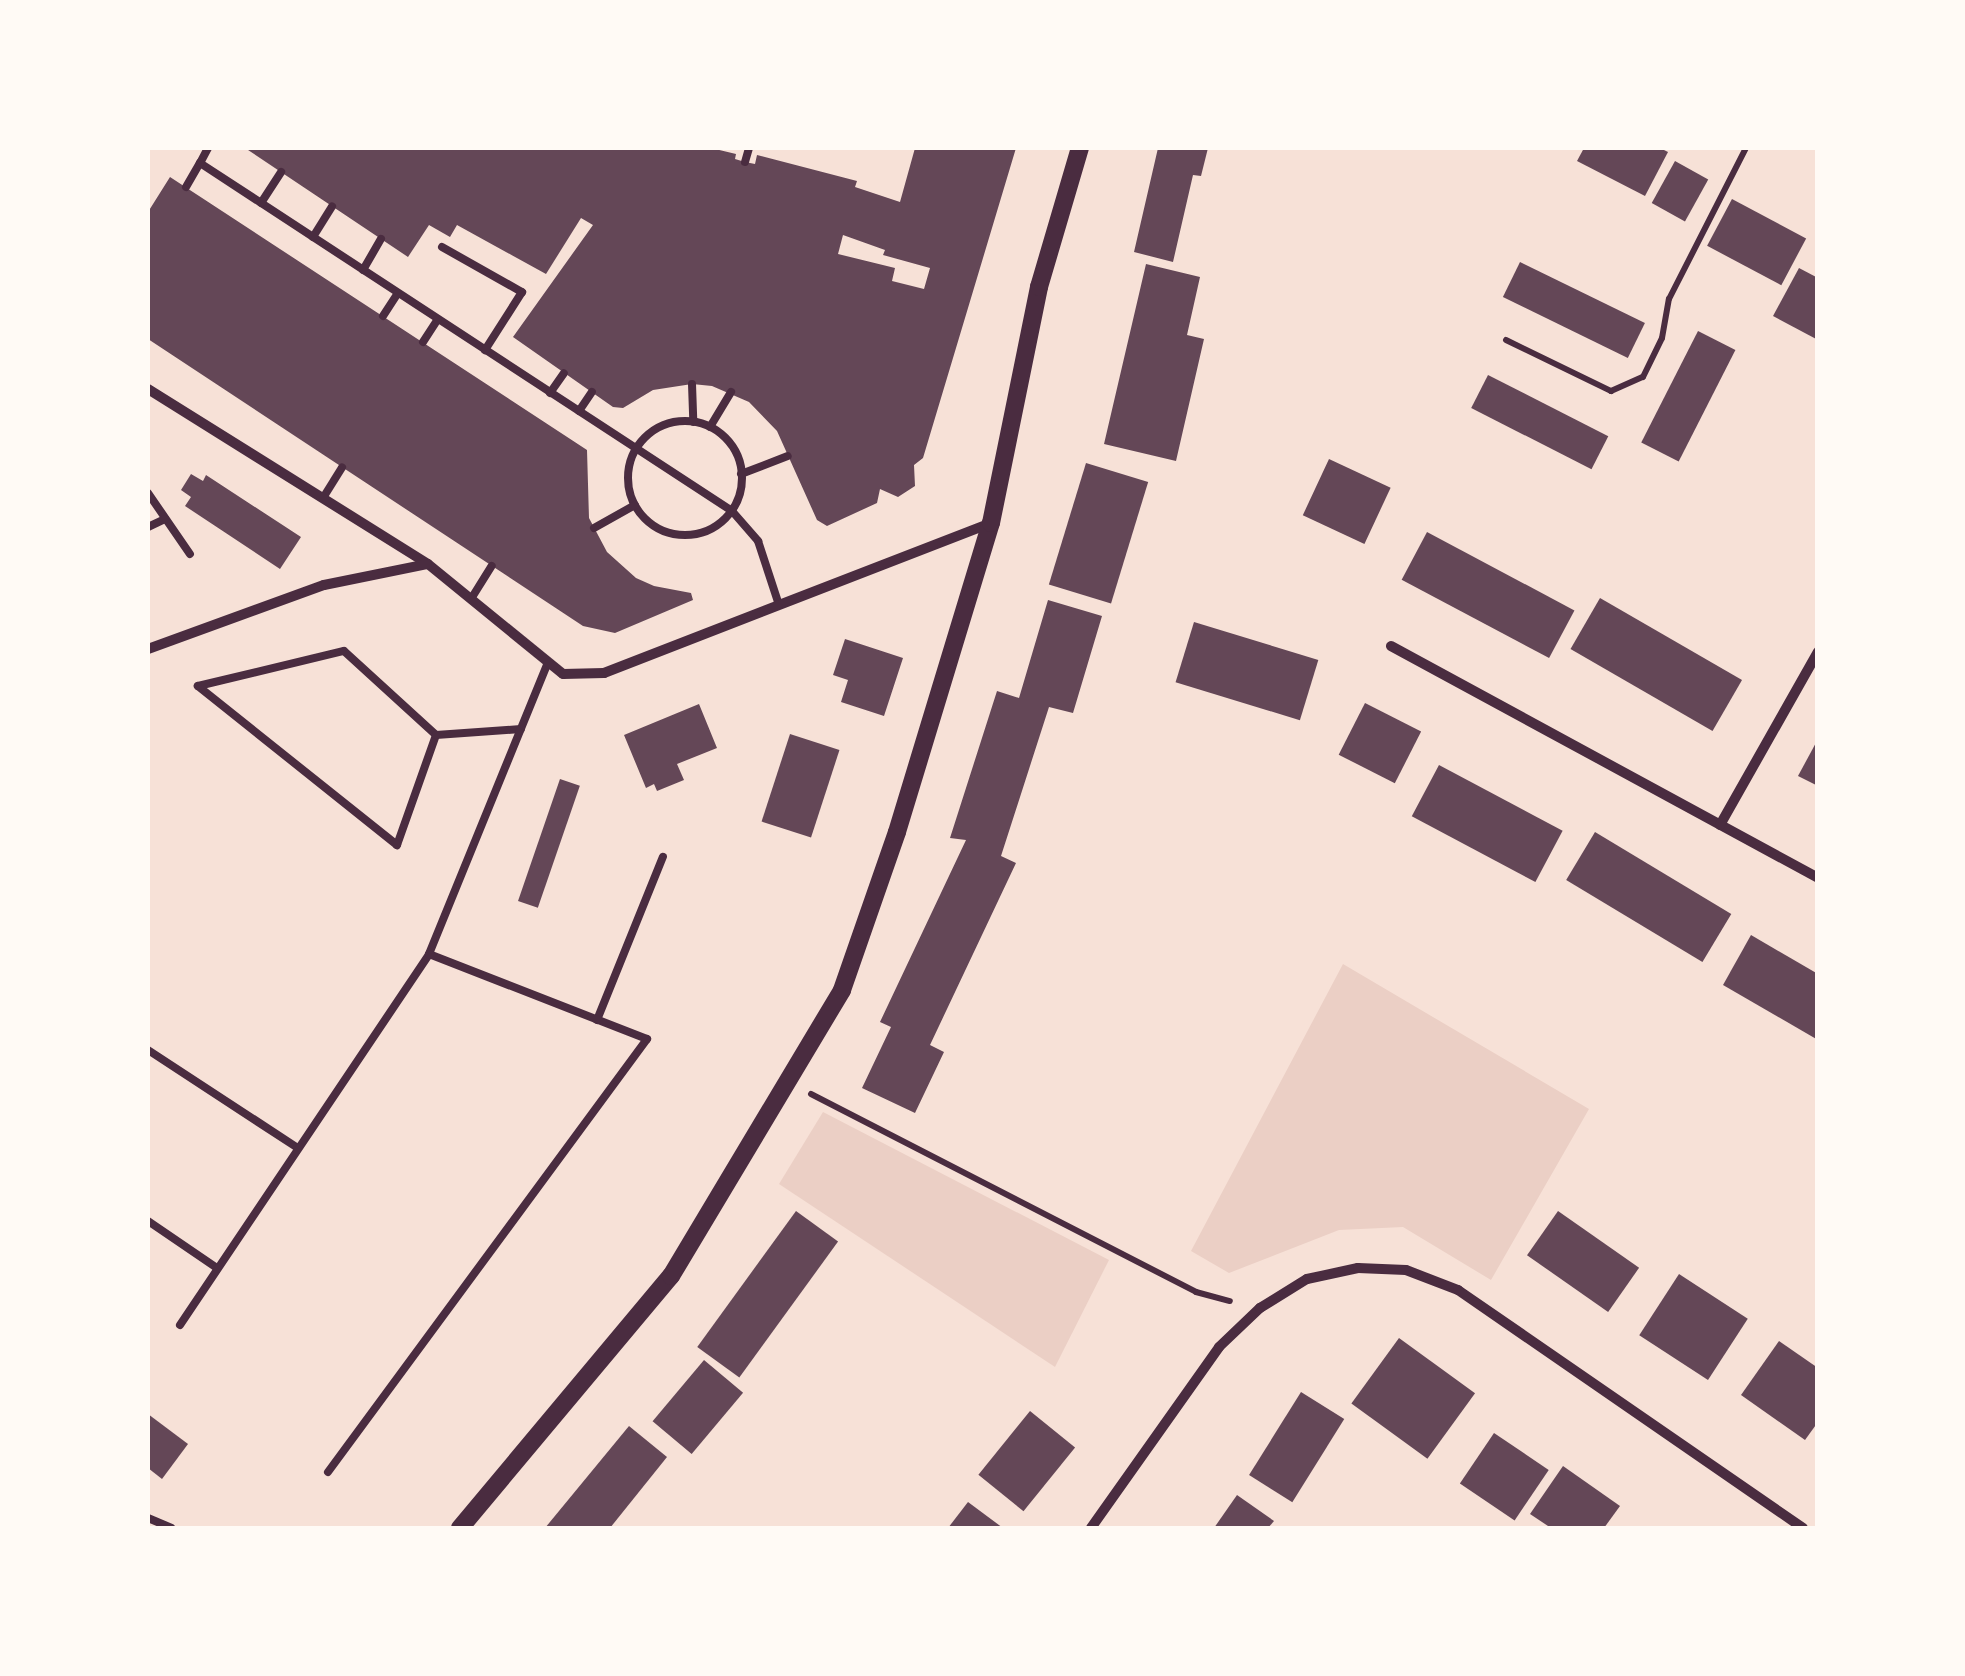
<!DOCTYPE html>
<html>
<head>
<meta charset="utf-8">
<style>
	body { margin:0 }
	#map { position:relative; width:1965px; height:1676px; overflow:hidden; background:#f7e1d7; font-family:"Sofia Sans Condensed",sans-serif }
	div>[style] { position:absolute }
	.green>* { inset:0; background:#ebcfc5 }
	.building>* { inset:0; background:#644757; transform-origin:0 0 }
	.path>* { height:6px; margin:-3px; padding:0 3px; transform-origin:3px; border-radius:3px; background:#4a2c40 }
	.service>* { height:8px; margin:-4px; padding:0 4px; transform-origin:4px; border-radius:4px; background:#4a2c40 }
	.service>.ring { margin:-4px; padding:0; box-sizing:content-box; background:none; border:8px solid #4a2c40; border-radius:50% }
	.minor>* { height:10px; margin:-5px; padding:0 5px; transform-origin:5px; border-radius:5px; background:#4a2c40 }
	.tertiary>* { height:18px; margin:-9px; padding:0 9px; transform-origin:9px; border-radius:9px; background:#4a2c40 }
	span { translate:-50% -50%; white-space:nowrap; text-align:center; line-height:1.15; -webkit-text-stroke:9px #fffaf5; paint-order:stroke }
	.frame { position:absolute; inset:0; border:150px solid #fffaf5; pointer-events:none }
</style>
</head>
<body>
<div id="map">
	<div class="green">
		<div style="clip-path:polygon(1343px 964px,1589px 1109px,1491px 1280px,1403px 1227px,1339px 1230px,1229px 1273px,1191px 1251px)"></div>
		<div style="clip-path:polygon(823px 1112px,1109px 1260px,1055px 1367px,779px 1184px)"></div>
	</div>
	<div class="building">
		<div style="clip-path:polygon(evenodd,245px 148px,711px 148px,736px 154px,735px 159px,745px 162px,755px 164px,757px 155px,857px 181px,855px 187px,900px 202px,915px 148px,1016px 148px,923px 458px,914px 465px,915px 486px,898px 497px,880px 489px,877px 503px,827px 526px,817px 520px,777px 431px,749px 402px,712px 386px,692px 384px,653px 390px,623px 408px,613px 407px,513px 337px,593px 225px,581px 218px,546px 274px,457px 225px,450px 237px,429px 225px,408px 257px,245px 148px,843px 235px,885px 250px,883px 255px,930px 268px,924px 289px,892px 281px,895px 268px,838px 254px,843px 235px)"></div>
		<div style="clip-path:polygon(1158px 148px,1208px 148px,1201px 176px,1193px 175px,1173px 262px,1134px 252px)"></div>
		<div style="clip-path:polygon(1584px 148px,1660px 148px,1668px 152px,1645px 196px,1577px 161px)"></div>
		<div style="left:1675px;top:161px;width:38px;height:48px;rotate:29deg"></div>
		<div style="clip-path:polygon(170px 177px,587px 450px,589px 518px,607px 552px,636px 578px,654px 586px,691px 593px,693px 600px,615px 633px,583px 626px,148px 339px,148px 212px)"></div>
		<div style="left:1732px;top:199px;width:84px;height:53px;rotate:28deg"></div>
		<div style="left:1520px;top:262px;width:139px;height:39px;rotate:26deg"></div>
		<div style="clip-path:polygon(1146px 264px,1200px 277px,1187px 335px,1204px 339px,1176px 461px,1104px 444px)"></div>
		<div style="clip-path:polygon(1799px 268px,1818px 278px,1818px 340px,1773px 316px)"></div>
		<div style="left:1698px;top:331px;width:42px;height:125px;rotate:27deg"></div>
		<div style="left:1488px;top:375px;width:135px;height:37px;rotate:27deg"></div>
		<div style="left:1329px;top:459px;width:68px;height:62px;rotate:25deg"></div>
		<div style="left:1086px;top:463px;width:65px;height:127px;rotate:17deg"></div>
		<div style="clip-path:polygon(191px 474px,203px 481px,206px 475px,301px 537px,280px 569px,185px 506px,191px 497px,181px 490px)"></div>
		<div style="left:1427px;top:532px;width:167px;height:54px;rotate:28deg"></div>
		<div style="left:1600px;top:598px;width:164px;height:59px;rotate:30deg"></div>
		<div style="clip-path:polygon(1048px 600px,1102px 616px,1073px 713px,1049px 707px,1001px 856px,1016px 863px,930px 1045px,944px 1052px,915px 1113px,862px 1088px,891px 1027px,880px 1022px,966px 840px,950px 838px,997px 691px,1019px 698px)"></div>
		<div style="left:1194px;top:622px;width:130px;height:63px;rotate:17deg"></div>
		<div style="clip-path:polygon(845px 639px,903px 658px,884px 716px,841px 702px,848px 680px,833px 675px)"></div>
		<div style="left:1365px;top:703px;width:63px;height:58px;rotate:27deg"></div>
		<div style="clip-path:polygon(699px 704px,717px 748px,677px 764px,684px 780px,657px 791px,654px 784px,646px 788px,624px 735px)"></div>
		<div style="left:790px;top:734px;width:52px;height:92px;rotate:18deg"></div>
		<div style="clip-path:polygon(1818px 739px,1818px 786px,1798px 776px)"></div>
		<div style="left:1439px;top:765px;width:140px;height:58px;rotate:28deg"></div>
		<div style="left:560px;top:779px;width:21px;height:129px;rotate:19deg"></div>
		<div style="left:1595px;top:832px;width:159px;height:56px;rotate:31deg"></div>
		<div style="clip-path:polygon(1751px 935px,1818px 974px,1818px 1040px,1723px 985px)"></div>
		<div style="left:796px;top:1211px;width:52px;height:168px;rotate:36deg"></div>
		<div style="left:1558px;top:1211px;width:99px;height:54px;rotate:35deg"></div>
		<div style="left:1679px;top:1274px;width:82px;height:73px;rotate:33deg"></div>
		<div style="left:1399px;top:1338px;width:94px;height:81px;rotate:36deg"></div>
		<div style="clip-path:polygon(1779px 1341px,1818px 1368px,1818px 1422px,1805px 1440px,1741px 1395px)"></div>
		<div style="left:704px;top:1360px;width:51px;height:80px;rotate:40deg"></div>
		<div style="left:1301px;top:1392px;width:51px;height:98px;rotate:32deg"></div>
		<div style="left:1030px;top:1411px;width:58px;height:82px;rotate:39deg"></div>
		<div style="clip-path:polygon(148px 1414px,188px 1444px,162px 1479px,148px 1468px)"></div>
		<div style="clip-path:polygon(629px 1426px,667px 1457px,610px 1528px,545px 1528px)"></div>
		<div style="left:1494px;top:1433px;width:66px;height:61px;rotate:34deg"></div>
		<div style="clip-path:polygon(1563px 1466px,1620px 1506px,1604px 1528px,1551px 1528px,1530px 1514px)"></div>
		<div style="clip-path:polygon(1237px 1495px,1274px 1521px,1268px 1528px,1214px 1528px)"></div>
		<div style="clip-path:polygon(968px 1502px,1003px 1528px,948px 1528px)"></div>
	</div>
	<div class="path">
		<div style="left:1506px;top:340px;width:117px;rotate:25.9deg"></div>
		<div style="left:1611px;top:391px;width:35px;rotate:-24deg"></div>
		<div style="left:1643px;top:377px;width:43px;rotate:-64deg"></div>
		<div style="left:1662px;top:338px;width:40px;rotate:-80deg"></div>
		<div style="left:1669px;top:299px;width:169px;rotate:-63deg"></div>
		<div style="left:811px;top:1094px;width:433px;rotate:27.2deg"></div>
		<div style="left:1196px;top:1292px;width:35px;rotate:15deg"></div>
	</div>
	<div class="service">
		<div style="left:208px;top:148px;width:17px;rotate:118deg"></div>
		<div style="left:200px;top:163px;width:636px;rotate:33.19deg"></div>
		<div style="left:732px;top:511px;width:40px;rotate:49deg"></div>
		<div style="left:758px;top:541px;width:67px;rotate:71.8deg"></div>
		<div style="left:745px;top:162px;width:15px;rotate:-74deg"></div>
		<div style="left:186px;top:187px;width:28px;rotate:-60deg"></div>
		<div style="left:261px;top:203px;width:37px;rotate:-57deg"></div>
		<div style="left:313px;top:237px;width:36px;rotate:-58deg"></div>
		<div style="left:442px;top:247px;width:92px;rotate:29.4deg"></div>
		<div style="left:522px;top:292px;width:69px;rotate:122.5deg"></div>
		<div style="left:363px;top:270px;width:36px;rotate:-60deg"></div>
		<div style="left:383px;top:316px;width:27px;rotate:-57deg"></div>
		<div style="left:423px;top:342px;width:27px;rotate:-57deg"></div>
		<div style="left:692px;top:384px;width:38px;rotate:88deg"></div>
		<div style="left:550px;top:393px;width:24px;rotate:-55deg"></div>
		<div style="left:579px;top:411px;width:23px;rotate:-56deg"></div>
		<div class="ring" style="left:628px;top:421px;width:106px;height:106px"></div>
		<div style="left:710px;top:427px;width:41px;rotate:-59deg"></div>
		<div style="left:741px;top:474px;width:50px;rotate:-21deg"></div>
		<div style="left:148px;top:493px;width:74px;rotate:55.5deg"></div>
		<div style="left:323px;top:498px;width:36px;rotate:-58deg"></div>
		<div style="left:148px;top:527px;width:19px;rotate:-25deg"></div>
		<div style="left:594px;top:528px;width:47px;rotate:-29.3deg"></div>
		<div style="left:471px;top:599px;width:39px;rotate:-58deg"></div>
		<div style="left:436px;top:735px;width:117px;rotate:109.5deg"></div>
		<div style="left:397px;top:845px;width:255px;rotate:-141.4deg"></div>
		<div style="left:198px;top:686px;width:150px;rotate:-13.5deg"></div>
		<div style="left:344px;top:651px;width:125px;rotate:42.4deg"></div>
		<div style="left:436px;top:735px;width:85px;rotate:-4deg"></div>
		<div style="left:597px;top:1020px;width:176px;rotate:-68deg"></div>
		<div style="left:148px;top:1050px;width:179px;rotate:33.2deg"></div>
		<div style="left:148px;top:1221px;width:83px;rotate:34.3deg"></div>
		<div style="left:180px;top:1325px;width:447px;rotate:-56.1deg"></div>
		<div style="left:429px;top:954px;width:315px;rotate:-67.8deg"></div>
		<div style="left:328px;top:1472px;width:538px;rotate:-53.62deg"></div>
		<div style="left:647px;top:1039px;width:234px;rotate:-158.7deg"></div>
		<div style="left:148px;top:1518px;width:25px;rotate:23deg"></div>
	</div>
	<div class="minor">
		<div style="left:148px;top:389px;width:330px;rotate:32deg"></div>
		<div style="left:428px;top:564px;width:174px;rotate:39.2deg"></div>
		<div style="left:563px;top:674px;width:41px;rotate:-1.4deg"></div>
		<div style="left:604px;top:673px;width:414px;rotate:-21.2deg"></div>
		<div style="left:1391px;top:646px;width:486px;rotate:28.5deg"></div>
		<div style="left:148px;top:649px;width:187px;rotate:-20deg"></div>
		<div style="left:324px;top:585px;width:105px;rotate:-11.5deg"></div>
		<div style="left:1720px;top:825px;width:199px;rotate:-60.5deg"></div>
		<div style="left:1091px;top:1528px;width:222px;rotate:-54.7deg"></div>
		<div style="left:1219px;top:1347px;width:57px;rotate:-43.6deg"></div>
		<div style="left:1260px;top:1308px;width:55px;rotate:-31.7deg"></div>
		<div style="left:1307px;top:1279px;width:52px;rotate:-12.2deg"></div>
		<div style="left:1358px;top:1268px;width:48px;rotate:2.4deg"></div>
		<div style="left:1406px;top:1270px;width:56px;rotate:21deg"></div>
		<div style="left:1458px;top:1290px;width:419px;rotate:34.6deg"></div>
	</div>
	<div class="tertiary">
		<div style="left:460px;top:1528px;width:329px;rotate:-50.1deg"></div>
		<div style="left:671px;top:1276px;width:333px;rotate:-59.1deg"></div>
		<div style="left:842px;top:990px;width:167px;rotate:-70.8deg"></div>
		<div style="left:897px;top:832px;width:323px;rotate:-73.1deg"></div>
		<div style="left:991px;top:523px;width:241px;rotate:-78.5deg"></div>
		<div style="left:1039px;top:287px;width:145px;rotate:-73.6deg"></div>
	</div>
	<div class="frame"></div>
</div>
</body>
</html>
